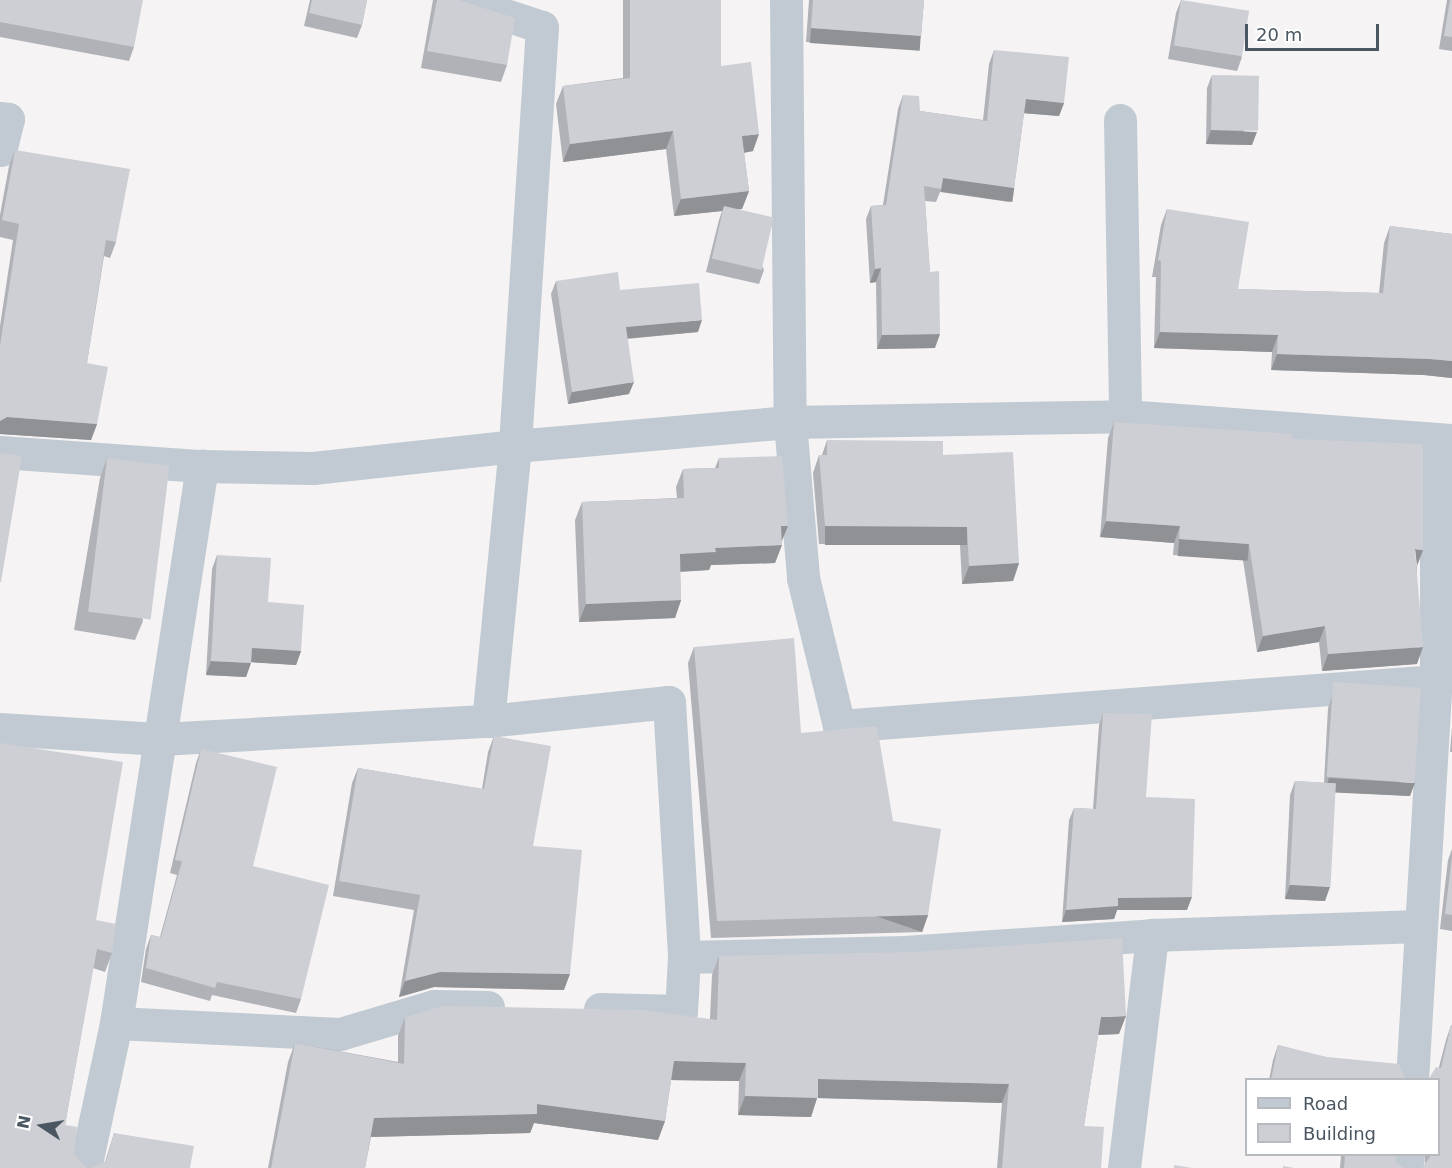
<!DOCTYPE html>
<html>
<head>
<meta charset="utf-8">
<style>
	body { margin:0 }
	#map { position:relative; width:1452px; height:1168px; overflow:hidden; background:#f5f3f3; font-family:"DejaVu Sans",sans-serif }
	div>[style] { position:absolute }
	.minor>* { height:33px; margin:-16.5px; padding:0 16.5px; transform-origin:16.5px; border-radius:16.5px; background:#c1cad2 }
	.wall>* { inset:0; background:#b0b2b7 }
	.shaded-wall>* { inset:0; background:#909195; transform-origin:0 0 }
	.building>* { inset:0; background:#cdcfd5; transform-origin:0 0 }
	span { translate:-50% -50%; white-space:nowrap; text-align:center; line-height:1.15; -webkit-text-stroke:4.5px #fff; paint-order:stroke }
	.legend { position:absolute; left:1245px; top:1078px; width:195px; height:78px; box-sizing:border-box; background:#fff; border:2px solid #b7bbc0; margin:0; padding:8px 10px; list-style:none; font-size:18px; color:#4a5661 }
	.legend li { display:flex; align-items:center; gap:12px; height:30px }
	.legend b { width:30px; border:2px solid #b7bbc0 }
	.north { position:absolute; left:12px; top:1096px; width:60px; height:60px; -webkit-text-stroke:4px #fff; paint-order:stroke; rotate:282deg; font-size:16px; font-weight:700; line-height:24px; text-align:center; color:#4a5661 }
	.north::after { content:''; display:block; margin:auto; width:21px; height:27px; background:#4a5661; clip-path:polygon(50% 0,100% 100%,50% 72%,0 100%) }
	.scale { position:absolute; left:1245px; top:24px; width:134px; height:27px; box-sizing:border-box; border:3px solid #4a5661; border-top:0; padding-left:8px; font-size:18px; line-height:21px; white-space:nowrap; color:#4a5661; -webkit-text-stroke:4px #fff; paint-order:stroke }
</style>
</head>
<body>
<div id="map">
	<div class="minor">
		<div style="left:459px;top:0;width:87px;rotate:18deg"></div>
		<div style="left:542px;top:27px;width:420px;rotate:93.7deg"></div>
		<div style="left:515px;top:446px;width:276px;rotate:-5deg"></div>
		<div style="left:790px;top:422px;width:335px;rotate:-1deg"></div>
		<div style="left:1125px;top:416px;width:328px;rotate:4.2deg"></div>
		<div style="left:786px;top:0;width:422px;rotate:89.5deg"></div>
		<div style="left:790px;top:422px;width:157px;rotate:85.2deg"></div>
		<div style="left:803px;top:578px;width:152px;rotate:76.3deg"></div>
		<div style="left:839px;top:726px;width:599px;rotate:-4.31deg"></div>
		<div style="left:0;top:118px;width:8px;rotate:7deg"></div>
		<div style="left:8px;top:119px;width:32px;rotate:104deg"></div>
		<div style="left:1120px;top:120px;width:296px;rotate:89deg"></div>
		<div style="left:0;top:452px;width:202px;rotate:4deg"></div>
		<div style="left:202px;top:466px;width:111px;rotate:1deg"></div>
		<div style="left:313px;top:468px;width:203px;rotate:-6.2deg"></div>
		<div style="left:515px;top:446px;width:276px;rotate:95.6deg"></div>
		<div style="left:488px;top:721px;width:182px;rotate:-6deg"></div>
		<div style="left:669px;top:702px;width:255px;rotate:86.6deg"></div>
		<div style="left:0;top:729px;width:161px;rotate:3.6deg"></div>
		<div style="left:161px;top:739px;width:327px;rotate:-3.2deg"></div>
		<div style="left:600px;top:1009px;width:81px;rotate:1.4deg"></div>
		<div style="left:681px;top:1011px;width:54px;rotate:-86.8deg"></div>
		<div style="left:684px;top:957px;width:221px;rotate:-1.3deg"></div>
		<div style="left:905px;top:952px;width:248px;rotate:-3.9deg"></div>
		<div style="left:1152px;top:935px;width:269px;rotate:-1.9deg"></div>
		<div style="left:116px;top:1023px;width:224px;rotate:2.8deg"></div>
		<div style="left:340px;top:1034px;width:98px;rotate:-16.6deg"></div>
		<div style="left:434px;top:1006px;width:54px;rotate:1.1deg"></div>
		<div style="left:1412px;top:1080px;width:400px;rotate:-86.6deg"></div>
		<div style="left:1436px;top:681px;width:242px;rotate:-90deg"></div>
		<div style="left:85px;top:1168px;width:148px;rotate:-77.9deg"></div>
		<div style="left:116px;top:1023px;width:564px;rotate:-81.22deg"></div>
		<div style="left:1124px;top:1168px;width:235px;rotate:-83.1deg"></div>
		<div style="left:1407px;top:1168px;width:14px;rotate:-86deg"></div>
	</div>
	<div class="wall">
		<div style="clip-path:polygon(0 0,134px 47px,129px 61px,0 37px)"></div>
		<div style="clip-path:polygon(310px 0,367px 0,362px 25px,357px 38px,304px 26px)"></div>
		<div style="clip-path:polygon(433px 0,459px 0,507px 65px,501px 82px,421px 68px)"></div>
		<div style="clip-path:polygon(623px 0,721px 0,721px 66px,753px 151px,744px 153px,749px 191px,742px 209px,736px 209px,764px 270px,759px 284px,706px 272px,719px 220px,722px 211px,674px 216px,666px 149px,563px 162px,556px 104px,563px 86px,623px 78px)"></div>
		<div style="clip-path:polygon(809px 0,924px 0,921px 36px,916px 50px,806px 42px)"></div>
		<div style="clip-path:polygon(1181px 0,1242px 57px,1237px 71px,1168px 59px,1176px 13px)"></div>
		<div style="clip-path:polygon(1447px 0,1452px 0,1452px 51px,1439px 49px)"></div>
		<div style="clip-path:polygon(994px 50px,1064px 103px,1059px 116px,1024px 113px,1014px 188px,1009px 202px,940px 192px,936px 202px,925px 201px,935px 348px,877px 349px,876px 282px,870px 283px,866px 219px,871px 206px,883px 205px,898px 109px,903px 95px,920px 111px,983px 120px,989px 64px)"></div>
		<div style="clip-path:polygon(1212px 75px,1252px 145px,1206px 144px,1207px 88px)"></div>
		<div style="clip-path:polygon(15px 150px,116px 242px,110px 258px,104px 256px,87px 363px,97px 424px,91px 440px,0 434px,0 326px,13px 240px,0 237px,0 215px,9px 166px)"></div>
		<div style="clip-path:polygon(1167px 209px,1238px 289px,1379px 293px,1384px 243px,1390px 226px,1452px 234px,1452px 378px,1424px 375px,1271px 370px,1272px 352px,1154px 348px,1156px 277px,1152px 277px,1161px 225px)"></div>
		<div style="clip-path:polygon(556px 281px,620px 290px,698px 332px,627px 339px,629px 394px,568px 404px,551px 294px)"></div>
		<div style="clip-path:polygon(1114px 422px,1292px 439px,1417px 566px,1417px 664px,1322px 671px,1319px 642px,1257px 652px,1243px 560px,1173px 555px,1174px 543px,1100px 537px,1108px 438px)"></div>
		<div style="clip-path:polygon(827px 440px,943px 455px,1019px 563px,1013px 581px,962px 584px,960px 545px,819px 544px,813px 473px,819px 455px,822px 455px)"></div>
		<div style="clip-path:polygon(107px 458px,143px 621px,135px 640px,74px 630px,100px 478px)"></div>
		<div style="clip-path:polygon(719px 458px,782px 543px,775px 563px,711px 565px,709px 570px,680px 572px,681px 600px,675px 618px,579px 622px,575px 520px,582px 502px,677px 498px,676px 487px,683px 469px,715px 468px)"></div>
		<div style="clip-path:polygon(217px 555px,301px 651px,296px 665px,251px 662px,246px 677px,206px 675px,212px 569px)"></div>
		<div style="clip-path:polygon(694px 647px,801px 733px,893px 821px,928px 915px,922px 932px,711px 938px,688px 663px)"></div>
		<div style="clip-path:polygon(1333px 694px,1410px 796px,1335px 792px,1325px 901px,1285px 899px,1290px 795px,1295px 781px,1324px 783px,1328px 708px)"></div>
		<div style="clip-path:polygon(1103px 713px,1146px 797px,1187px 910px,1117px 910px,1114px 919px,1062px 922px,1069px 820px,1074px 808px,1093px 809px,1099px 725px)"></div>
		<div style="clip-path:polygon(1452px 727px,1452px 752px,1450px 752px)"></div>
		<div style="clip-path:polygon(494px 736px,533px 846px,564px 990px,434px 987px,399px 997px,414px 910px,333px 896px,352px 783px,358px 768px,482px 789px,488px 752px)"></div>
		<div style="clip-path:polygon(201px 749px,253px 866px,301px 999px,296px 1013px,212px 995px,210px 1001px,141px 982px,146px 949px,151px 935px,160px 937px,177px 875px,170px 873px,196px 763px)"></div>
		<div style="clip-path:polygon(1452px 849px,1452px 931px,1440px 929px,1448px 860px)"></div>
		<div style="clip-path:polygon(96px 920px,112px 953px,105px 972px,93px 968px,65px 1125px,74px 1154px,88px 1168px,105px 1162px,114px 1133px,190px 1168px,0 1168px)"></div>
		<div style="clip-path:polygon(719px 956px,1119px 1034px,1098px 1035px,1084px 1126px,1101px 1168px,997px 1168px,1002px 1103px,817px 1098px,811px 1117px,738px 1115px,739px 1081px,671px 1080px,665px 1121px,658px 1140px,534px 1123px,530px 1133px,371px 1137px,365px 1168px,268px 1168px,288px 1062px,295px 1043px,398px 1062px,398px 1036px,405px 1017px,710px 1019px,712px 975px)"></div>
		<div style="clip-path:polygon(1451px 1025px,1452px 1168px,1425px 1163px,1425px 1155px,1438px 1155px,1439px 1067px,1446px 1040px)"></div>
		<div style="clip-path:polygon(1278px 1045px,1406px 1080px,1269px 1080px,1273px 1060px)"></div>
		<div style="clip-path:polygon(1341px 1155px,1396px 1155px,1396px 1162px,1405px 1168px,1340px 1168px)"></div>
	</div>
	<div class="shaded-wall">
		<div style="left:811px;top:28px;width:110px;height:15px;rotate:4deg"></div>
		<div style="clip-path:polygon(1026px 99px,1064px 103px,1059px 116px,1021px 113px)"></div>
		<div style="clip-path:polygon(1211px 130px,1257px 132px,1252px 145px,1206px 144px)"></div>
		<div style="clip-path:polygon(673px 131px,666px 149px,563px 162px,570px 144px)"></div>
		<div style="clip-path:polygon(759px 134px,753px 151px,736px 154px,742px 136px)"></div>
		<div style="left:943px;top:178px;width:72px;height:14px;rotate:8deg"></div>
		<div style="clip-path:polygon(749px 191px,742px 209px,723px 211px,724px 206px,722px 211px,674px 216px,681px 199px)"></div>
		<div style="clip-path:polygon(881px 268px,876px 282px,870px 283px,875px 269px)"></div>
		<div style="clip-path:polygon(702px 320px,698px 332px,621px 339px,626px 327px)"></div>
		<div style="clip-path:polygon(1160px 332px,1278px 335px,1272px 352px,1154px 348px)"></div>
		<div style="clip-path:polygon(940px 334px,935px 348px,877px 349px,882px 335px)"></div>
		<div style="clip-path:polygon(1277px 354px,1430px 359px,1452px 361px,1452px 378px,1424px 375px,1271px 370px)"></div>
		<div style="clip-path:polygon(634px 382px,629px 394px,568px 404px,572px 392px)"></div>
		<div style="clip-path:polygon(7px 417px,97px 424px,91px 440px,0 434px,0 421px)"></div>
		<div style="clip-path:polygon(1106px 521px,1180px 526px,1174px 543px,1100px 537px)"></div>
		<div style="clip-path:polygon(781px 526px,788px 526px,781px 543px)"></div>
		<div style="left:825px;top:526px;width:142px;height:19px"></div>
		<div style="left:1179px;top:539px;width:70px;height:17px;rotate:4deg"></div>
		<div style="clip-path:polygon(782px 545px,775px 563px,711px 565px,709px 570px,673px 572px,680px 554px,715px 548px)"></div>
		<div style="clip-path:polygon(1415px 549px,1423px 550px,1417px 566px)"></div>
		<div style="clip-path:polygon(1019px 563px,1013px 581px,962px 584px,969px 566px)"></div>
		<div style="clip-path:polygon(681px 600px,675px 618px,579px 622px,586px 604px)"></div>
		<div style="clip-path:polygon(1325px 626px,1319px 642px,1257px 652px,1263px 636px)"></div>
		<div style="clip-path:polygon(1423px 647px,1417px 664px,1322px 671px,1328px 654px)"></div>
		<div style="clip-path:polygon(252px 648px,301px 651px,296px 665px,247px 662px)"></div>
		<div style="clip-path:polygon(211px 661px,251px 663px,246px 677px,206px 675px)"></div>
		<div style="clip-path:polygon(1329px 778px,1415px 783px,1410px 796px,1324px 792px)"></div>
		<div style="clip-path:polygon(1290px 885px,1330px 887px,1325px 901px,1285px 899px)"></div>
		<div style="clip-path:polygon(1192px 897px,1187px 910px,1117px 910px,1114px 919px,1062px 922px,1066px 910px,1118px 898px)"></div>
		<div style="left:928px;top:915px;width:18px;height:211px;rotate:109deg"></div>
		<div style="clip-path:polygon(440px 972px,570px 974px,564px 990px,434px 987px,399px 997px,405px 981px)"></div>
		<div style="clip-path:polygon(1126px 1016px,1119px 1034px,1095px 1035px,1101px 1017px)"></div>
		<div style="clip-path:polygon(674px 1061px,746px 1063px,739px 1081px,667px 1080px)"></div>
		<div style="clip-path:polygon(818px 1079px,1009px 1084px,1002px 1103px,817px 1098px,811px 1117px,738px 1115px,745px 1096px)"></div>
		<div style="clip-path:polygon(537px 1104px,665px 1121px,658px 1140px,534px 1123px,530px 1133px,367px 1137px,374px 1118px)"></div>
	</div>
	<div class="building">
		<div style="clip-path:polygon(0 0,143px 0,134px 47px,0 22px)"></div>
		<div style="clip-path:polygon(312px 0,367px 0,362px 25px,309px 13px)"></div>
		<div style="clip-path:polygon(437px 0,459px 0,515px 18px,507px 65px,427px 51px)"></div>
		<div style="clip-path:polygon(630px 0,721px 0,721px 66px,751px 62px,759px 134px,742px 136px,749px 191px,681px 199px,673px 131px,570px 144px,563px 86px,630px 78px)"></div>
		<div style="clip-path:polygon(813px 0,924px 0,921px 36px,811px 28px)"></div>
		<div style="left:1181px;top:0;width:69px;height:46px;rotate:9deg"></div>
		<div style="clip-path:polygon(1450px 0,1452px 0,1452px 37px,1444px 36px)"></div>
		<div style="clip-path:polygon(994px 50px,1069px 57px,1064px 103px,1026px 99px,1014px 188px,943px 178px,941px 189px,924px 186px,930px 272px,939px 271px,940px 334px,882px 335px,881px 268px,875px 269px,871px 206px,886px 205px,903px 95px,919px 96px,920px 111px,987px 121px)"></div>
		<div style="left:1212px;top:75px;width:47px;height:55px;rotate:1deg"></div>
		<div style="clip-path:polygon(15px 150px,130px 169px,116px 242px,106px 240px,87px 363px,108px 367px,97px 424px,7px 417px,0 421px,0 346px,19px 224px,2px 220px)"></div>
		<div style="left:724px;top:206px;width:51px;height:54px;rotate:13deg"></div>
		<div style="clip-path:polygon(1167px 209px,1249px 222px,1238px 289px,1383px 293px,1390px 226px,1452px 234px,1452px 361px,1430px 359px,1277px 354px,1278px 335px,1160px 332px,1161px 261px,1158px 260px)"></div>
		<div style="clip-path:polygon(618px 272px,620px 290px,699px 283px,702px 320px,626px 327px,634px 382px,572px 392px,556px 281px)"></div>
		<div style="clip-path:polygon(1114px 422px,1293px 434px,1292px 439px,1423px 444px,1423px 550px,1415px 549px,1423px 647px,1328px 654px,1325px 626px,1263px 636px,1249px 544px,1179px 539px,1180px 526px,1106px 521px)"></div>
		<div style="clip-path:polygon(827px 440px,943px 441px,943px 455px,1013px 452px,1019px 563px,969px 566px,967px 527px,825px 526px,819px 455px,827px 455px)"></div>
		<div style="clip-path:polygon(0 453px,22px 456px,1px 582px,0 582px)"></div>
		<div style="clip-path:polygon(782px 456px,788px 526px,781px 526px,782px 545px,715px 548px,716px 552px,680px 554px,681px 600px,586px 604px,582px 502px,684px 498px,683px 469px,719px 468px,719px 458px)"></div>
		<div style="left:107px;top:458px;width:63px;height:155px;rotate:7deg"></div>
		<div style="clip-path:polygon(217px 555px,271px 558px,268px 602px,304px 605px,301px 651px,252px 648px,251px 663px,211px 661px)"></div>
		<div style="clip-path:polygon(794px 638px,801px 733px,877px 726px,893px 821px,941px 829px,928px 915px,717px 921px,694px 647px)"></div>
		<div style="left:1421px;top:688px;width:95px;height:88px;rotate:94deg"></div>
		<div style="clip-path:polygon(1103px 713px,1152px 714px,1146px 797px,1195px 799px,1192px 897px,1118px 898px,1118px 906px,1066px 910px,1074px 808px,1096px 809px)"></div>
		<div style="clip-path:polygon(494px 736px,551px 746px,533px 846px,582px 850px,570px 974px,440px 972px,405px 981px,420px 895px,339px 881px,358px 768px,484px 789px)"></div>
		<div style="clip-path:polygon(0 743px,123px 762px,96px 920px,116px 924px,112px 953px,97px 949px,65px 1125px,77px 1127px,74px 1154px,88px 1168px,106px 1161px,114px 1133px,194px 1146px,190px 1168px,0 1168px)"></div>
		<div style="clip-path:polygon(201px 749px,277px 767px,253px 866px,329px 885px,301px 999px,217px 982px,215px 988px,146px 968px,151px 935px,161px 937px,182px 861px,175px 860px)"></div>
		<div style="left:1295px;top:781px;width:41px;height:104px;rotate:3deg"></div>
		<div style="clip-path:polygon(1452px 857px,1452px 915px,1445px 914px)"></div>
		<div style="clip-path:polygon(1122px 938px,1126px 1016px,1101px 1017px,1084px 1126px,1104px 1127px,1101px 1168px,1002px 1168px,1009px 1084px,818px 1079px,818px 1098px,745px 1096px,746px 1063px,674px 1061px,665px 1121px,537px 1104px,537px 1114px,374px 1118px,365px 1168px,271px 1168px,295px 1043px,404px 1064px,405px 1017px,443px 1006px,643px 1010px,717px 1020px,719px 956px,913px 952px)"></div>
		<div style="clip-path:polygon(1451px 1025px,1452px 1025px,1452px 1168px,1422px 1168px,1431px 1155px,1438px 1155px,1438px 1080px,1428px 1080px,1436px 1067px,1441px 1068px)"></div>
		<div style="clip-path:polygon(1278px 1045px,1327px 1057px,1399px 1064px,1406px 1080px,1271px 1080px)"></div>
		<div style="clip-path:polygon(1345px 1155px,1396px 1155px,1396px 1162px,1405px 1168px,1344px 1168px)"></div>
		<div style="clip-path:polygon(1174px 1165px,1192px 1168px,1174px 1168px)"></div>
		<div style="clip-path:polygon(1283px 1166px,1294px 1168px,1283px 1168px)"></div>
	</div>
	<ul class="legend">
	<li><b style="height:8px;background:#c1cad2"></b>Road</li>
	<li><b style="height:16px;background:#cdcfd5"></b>Building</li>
	</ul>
	<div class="north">N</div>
	<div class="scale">20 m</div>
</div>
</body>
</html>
